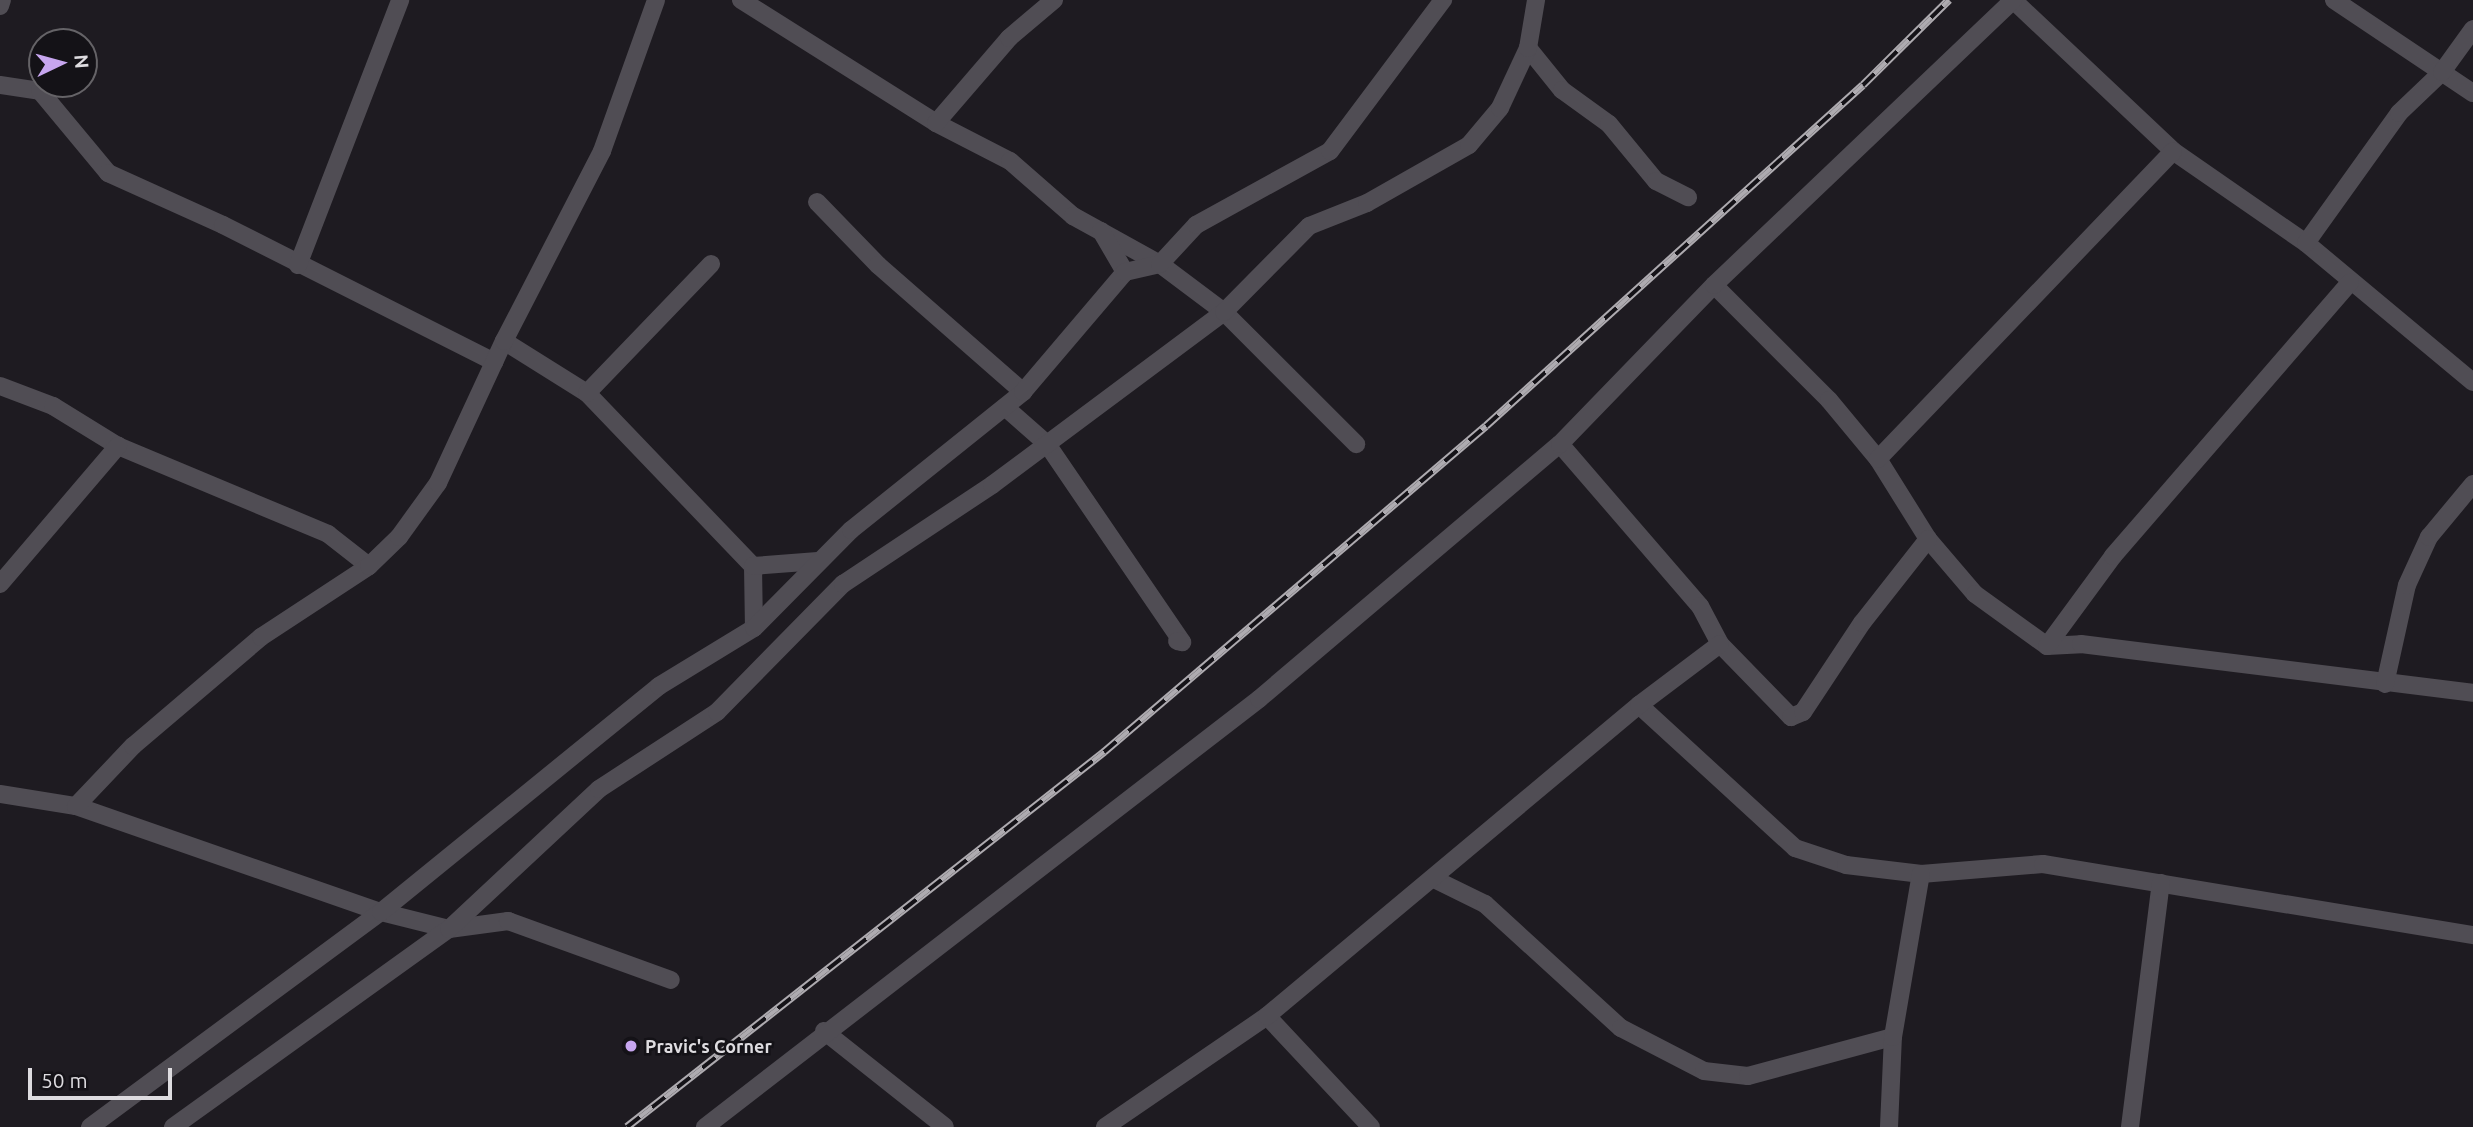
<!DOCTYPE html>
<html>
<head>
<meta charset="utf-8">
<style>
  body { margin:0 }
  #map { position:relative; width:2473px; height:1127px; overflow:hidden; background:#1e1b21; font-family:Ubuntu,sans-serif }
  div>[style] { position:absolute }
  .street>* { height:18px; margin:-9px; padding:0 9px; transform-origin:9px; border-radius:9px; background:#504d54 }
  .rail>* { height:8px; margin-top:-4px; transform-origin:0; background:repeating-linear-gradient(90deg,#141217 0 16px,#aeabb0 0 32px); box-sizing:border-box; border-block:2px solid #aeabb0 }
  .dots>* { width:19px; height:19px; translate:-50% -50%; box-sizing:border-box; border:4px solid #141217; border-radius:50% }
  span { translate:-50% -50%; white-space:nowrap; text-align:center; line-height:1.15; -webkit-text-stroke:5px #141217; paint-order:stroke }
  .poi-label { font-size:18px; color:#dedce0; font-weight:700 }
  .left { translate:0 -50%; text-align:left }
  .north { position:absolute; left:28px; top:28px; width:70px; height:70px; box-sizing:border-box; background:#141217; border:2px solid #656367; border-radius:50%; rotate:85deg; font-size:19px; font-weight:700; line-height:28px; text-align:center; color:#dedce0 }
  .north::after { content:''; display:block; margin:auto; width:24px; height:32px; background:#c7a6ef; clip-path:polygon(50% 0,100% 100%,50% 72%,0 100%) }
  .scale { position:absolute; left:28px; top:1068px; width:144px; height:32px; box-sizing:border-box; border:4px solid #dedce0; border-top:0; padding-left:9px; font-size:21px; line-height:24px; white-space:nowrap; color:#dedce0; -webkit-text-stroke:5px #141217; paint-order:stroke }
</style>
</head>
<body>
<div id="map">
  <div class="street">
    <div style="left:741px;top:0;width:231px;rotate:32.2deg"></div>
    <div style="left:936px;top:123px;width:83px;rotate:27.2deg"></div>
    <div style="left:1010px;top:161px;width:84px;rotate:41.1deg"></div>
    <div style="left:1073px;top:216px;width:99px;rotate:28.9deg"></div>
    <div style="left:1160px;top:264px;width:80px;rotate:36.9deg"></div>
    <div style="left:1224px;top:312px;width:187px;rotate:45deg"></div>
    <div style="left:2013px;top:0;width:220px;rotate:43.3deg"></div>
    <div style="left:2173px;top:151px;width:162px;rotate:34.7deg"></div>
    <div style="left:2306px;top:243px;width:217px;rotate:39.8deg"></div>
    <div style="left:2334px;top:0;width:167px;rotate:33.8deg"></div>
    <div style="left:0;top:6px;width:6px;rotate:-72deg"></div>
    <div style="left:1528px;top:48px;width:54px;rotate:51deg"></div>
    <div style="left:1562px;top:90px;width:58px;rotate:35.9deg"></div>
    <div style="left:1609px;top:124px;width:74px;rotate:50.5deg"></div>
    <div style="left:1656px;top:181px;width:36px;rotate:27deg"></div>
    <div style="left:0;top:85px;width:40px;rotate:8.5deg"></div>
    <div style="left:40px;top:91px;width:107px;rotate:50.3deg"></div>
    <div style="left:108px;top:173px;width:126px;rotate:24.3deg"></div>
    <div style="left:223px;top:225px;width:304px;rotate:26.8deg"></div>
    <div style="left:936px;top:123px;width:112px;rotate:-49.3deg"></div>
    <div style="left:1009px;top:38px;width:59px;rotate:-40.2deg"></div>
    <div style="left:817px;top:202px;width:88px;rotate:45.9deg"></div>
    <div style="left:878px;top:265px;width:193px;rotate:41.2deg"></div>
    <div style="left:1101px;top:231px;width:48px;rotate:59.7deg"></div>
    <div style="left:2306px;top:243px;width:160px;rotate:-54.4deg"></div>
    <div style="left:2399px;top:113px;width:59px;rotate:-43.6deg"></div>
    <div style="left:2442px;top:72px;width:53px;rotate:-54.2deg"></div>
    <div style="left:298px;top:265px;width:284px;rotate:-68.9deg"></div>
    <div style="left:1714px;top:285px;width:163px;rotate:45deg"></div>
    <div style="left:1829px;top:400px;width:77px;rotate:50.3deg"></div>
    <div style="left:1878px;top:459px;width:94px;rotate:58deg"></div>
    <div style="left:1928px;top:539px;width:72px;rotate:49.5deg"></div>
    <div style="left:1975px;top:594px;width:89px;rotate:35.8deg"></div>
    <div style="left:2047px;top:646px;width:34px;rotate:-3deg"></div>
    <div style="left:2081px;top:644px;width:395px;rotate:7.1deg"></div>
    <div style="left:504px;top:341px;width:98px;rotate:32.1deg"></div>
    <div style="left:587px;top:393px;width:240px;rotate:46.2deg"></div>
    <div style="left:753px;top:566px;width:62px;rotate:89.1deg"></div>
    <div style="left:0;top:386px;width:57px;rotate:20.7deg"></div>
    <div style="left:53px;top:406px;width:76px;rotate:31.6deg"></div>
    <div style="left:118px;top:446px;width:228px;rotate:22.7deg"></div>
    <div style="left:328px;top:534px;width:52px;rotate:38deg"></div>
    <div style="left:587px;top:393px;width:179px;rotate:-46.1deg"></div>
    <div style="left:1005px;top:407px;width:56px;rotate:41.4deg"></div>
    <div style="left:1047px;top:444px;width:240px;rotate:55.7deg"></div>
    <div style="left:1182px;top:642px;width:5px;rotate:-169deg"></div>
    <div style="left:1560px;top:444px;width:214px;rotate:49.2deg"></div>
    <div style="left:1700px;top:606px;width:43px;rotate:62.2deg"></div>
    <div style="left:1720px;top:644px;width:102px;rotate:45.8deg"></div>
    <div style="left:1791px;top:717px;width:13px;rotate:-23deg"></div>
    <div style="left:1803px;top:712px;width:107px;rotate:-56.5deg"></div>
    <div style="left:1862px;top:623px;width:107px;rotate:-51.8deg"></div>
    <div style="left:1878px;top:459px;width:426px;rotate:-46.2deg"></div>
    <div style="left:753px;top:566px;width:65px;rotate:-4.4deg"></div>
    <div style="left:0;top:584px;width:182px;rotate:-49.5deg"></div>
    <div style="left:2047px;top:646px;width:112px;rotate:-53.7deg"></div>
    <div style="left:2113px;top:556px;width:362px;rotate:-49.1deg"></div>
    <div style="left:2385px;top:684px;width:101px;rotate:-77.5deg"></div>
    <div style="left:2407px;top:585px;width:53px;rotate:-65.4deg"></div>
    <div style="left:2429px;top:537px;width:69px;rotate:-50.3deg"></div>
    <div style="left:1639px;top:705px;width:212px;rotate:42.5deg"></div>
    <div style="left:1795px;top:848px;width:54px;rotate:18.4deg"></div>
    <div style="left:1846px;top:865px;width:76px;rotate:6.8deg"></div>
    <div style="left:1921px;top:874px;width:122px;rotate:-4.7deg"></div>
    <div style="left:2043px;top:864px;width:436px;rotate:9.4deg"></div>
    <div style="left:0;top:794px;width:77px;rotate:9deg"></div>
    <div style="left:76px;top:806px;width:323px;rotate:19.2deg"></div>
    <div style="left:381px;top:912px;width:70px;rotate:14deg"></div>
    <div style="left:449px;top:929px;width:60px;rotate:-7.7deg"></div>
    <div style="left:508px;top:921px;width:173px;rotate:19.9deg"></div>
    <div style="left:76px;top:806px;width:83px;rotate:-46.5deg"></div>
    <div style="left:133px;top:746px;width:168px;rotate:-40.4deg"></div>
    <div style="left:261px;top:637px;width:129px;rotate:-33.3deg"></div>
    <div style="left:369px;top:566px;width:42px;rotate:-44deg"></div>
    <div style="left:399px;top:537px;width:67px;rotate:-54.2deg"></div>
    <div style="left:438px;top:483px;width:157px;rotate:-65.1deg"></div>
    <div style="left:504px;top:341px;width:214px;rotate:-62.7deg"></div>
    <div style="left:602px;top:151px;width:160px;rotate:-70.3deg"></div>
    <div style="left:1434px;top:879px;width:57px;rotate:26.1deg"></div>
    <div style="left:1485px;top:904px;width:184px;rotate:42.4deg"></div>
    <div style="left:1621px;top:1028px;width:93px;rotate:27.4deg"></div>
    <div style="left:1704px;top:1071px;width:44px;rotate:6.5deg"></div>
    <div style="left:1748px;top:1076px;width:150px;rotate:-15.1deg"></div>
    <div style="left:1267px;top:1016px;width:152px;rotate:46.9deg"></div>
    <div style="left:824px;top:1031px;width:154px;rotate:38.4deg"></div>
    <div style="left:90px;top:1127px;width:362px;rotate:-36.5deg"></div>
    <div style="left:381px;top:912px;width:358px;rotate:-39.1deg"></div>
    <div style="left:659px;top:686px;width:111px;rotate:-31.4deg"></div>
    <div style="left:754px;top:628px;width:138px;rotate:-45.3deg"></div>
    <div style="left:851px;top:530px;width:221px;rotate:-38.7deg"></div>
    <div style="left:1023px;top:392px;width:157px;rotate:-49.6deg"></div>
    <div style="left:1125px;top:272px;width:36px;rotate:-13deg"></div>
    <div style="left:1160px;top:264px;width:53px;rotate:-47.3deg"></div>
    <div style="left:1196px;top:225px;width:153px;rotate:-28.9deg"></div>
    <div style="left:1330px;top:151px;width:189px;rotate:-53.2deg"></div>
    <div style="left:173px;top:1127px;width:340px;rotate:-35.7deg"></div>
    <div style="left:449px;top:929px;width:205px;rotate:-43deg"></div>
    <div style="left:599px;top:789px;width:141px;rotate:-33.1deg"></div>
    <div style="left:717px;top:712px;width:180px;rotate:-45.5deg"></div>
    <div style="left:843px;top:584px;width:179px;rotate:-33.6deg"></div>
    <div style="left:992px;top:485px;width:289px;rotate:-36.7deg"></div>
    <div style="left:1224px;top:312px;width:121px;rotate:-45.3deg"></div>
    <div style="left:1309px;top:226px;width:62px;rotate:-21.6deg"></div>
    <div style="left:1367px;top:203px;width:117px;rotate:-29.6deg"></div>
    <div style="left:1469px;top:145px;width:48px;rotate:-50deg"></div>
    <div style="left:1500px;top:108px;width:66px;rotate:-65deg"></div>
    <div style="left:1528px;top:48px;width:49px;rotate:-80.5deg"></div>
    <div style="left:705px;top:1127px;width:700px;rotate:-37.69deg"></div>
    <div style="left:1259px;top:699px;width:394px;rotate:-40.3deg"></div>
    <div style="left:1560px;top:444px;width:221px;rotate:-45.9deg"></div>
    <div style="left:1714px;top:285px;width:413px;rotate:-43.6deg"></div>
    <div style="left:1105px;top:1127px;width:196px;rotate:-34.4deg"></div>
    <div style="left:1267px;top:1016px;width:485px;rotate:-39.9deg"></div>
    <div style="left:1639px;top:705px;width:101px;rotate:-37deg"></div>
    <div style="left:1889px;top:1127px;width:90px;rotate:-87.5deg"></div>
    <div style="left:1893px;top:1037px;width:165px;rotate:-80.3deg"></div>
    <div style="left:2130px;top:1127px;width:246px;rotate:-82.8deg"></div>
  </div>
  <div class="rail">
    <div style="left:627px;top:1127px;width:607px;rotate:-38.17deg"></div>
    <div style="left:1104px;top:752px;width:502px;rotate:-40.48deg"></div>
    <div style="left:1486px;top:426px;width:508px;rotate:-42.13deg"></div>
    <div style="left:1863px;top:85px;width:121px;rotate:-44.7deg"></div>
  </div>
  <div class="dots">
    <div style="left:631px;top:1046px;background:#c7a6ef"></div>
  </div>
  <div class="poi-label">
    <span class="left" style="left:645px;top:1046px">Pravic's Corner</span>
  </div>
  <div class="north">N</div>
  <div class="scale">50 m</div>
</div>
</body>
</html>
